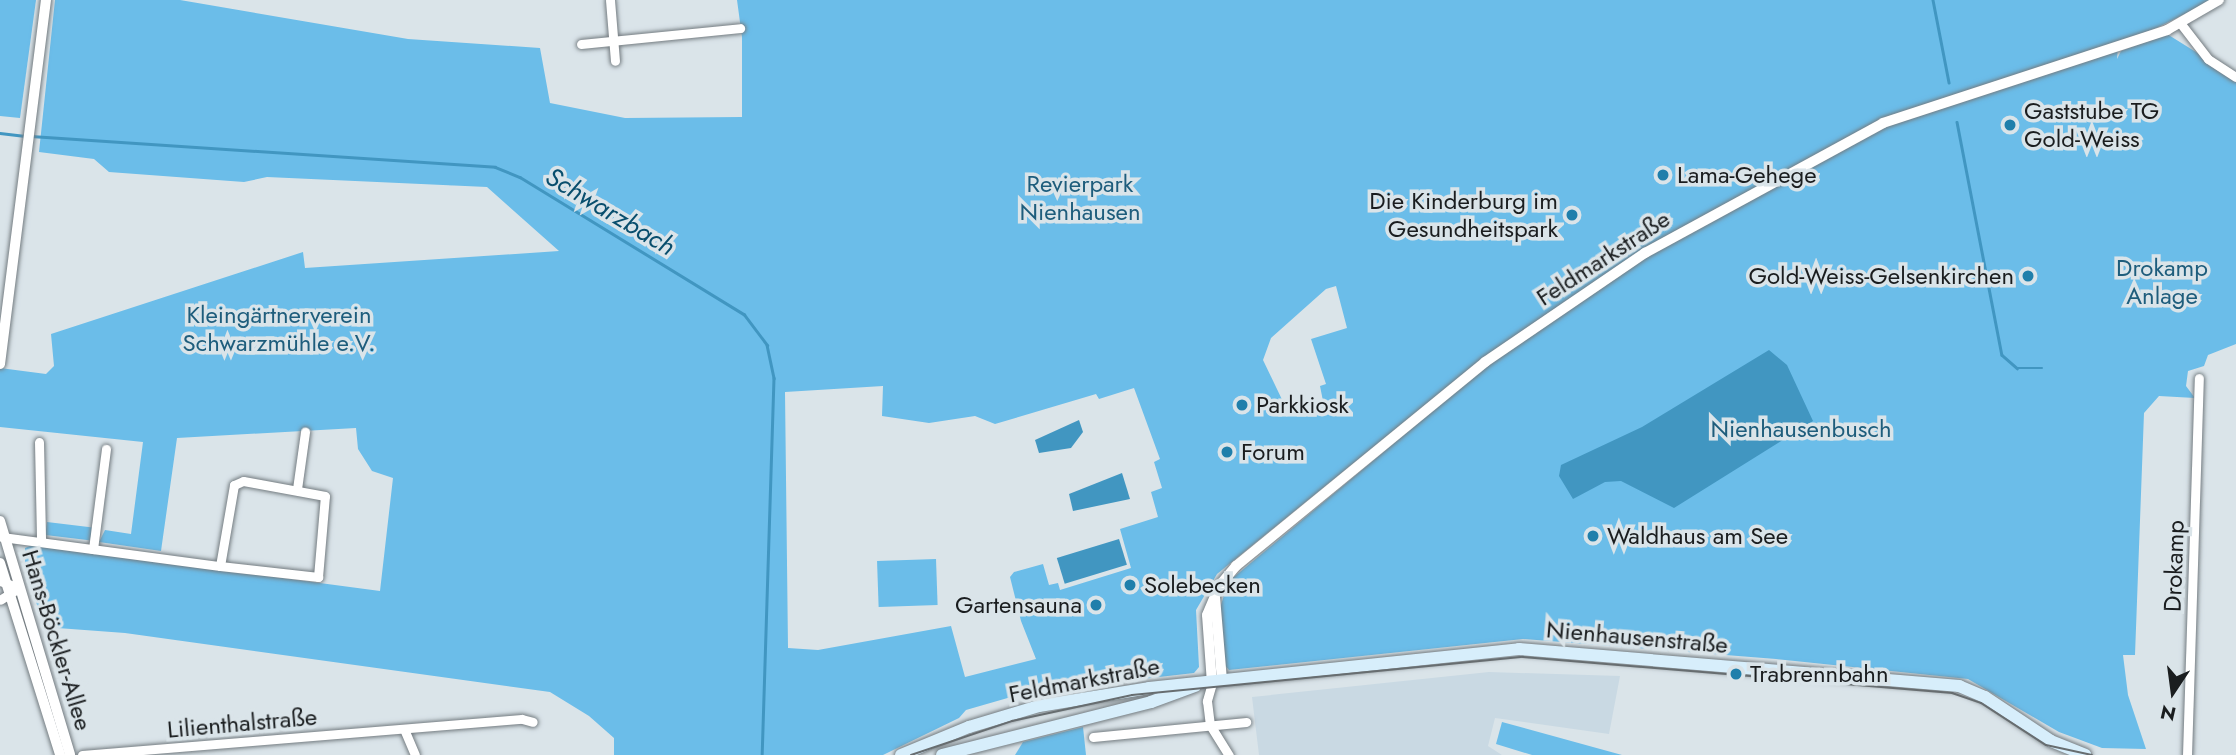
<!DOCTYPE html>
<html>
<head>
<meta charset="utf-8">
<style>
  body { margin:0 }
  #map { position:relative; width:2236px; height:755px; overflow:hidden; background:#dae4e9; font-family:Jost,sans-serif }
  div>[style] { position:absolute }
  .built>* { inset:0; background:#c9d9e3 }
  .green>* { inset:0; background:#6bbde9; transform-origin:0 0 }
  .water>* { inset:0; background:#4196c1; transform-origin:0 0 }
  .stream>* { height:2.5px; margin:-1.25px; padding:0 1.25px; transform-origin:1.25px; border-radius:1.25px; background:#4196c1 }
  .roads { filter:drop-shadow(0 0 2px #747c81) drop-shadow(0 0 2px #747c81) }
  .minor>* { height:9px; margin:-4.5px; padding:0 4.5px; transform-origin:4.5px; border-radius:4.5px; background:#fff }
  .tertiary>* { height:10px; margin:-5px; padding:0 5px; transform-origin:5px; border-radius:5px; background:#fff }
  .secondary>* { height:12px; margin:-6px; padding:0 6px; transform-origin:6px; border-radius:6px; background:#d7eefb }
  .tram>* { height:2px; margin:-1px; padding:0 1px; transform-origin:1px; border-radius:1px; background:#676d70 }
  .dots>* { width:19px; height:19px; translate:-50% -50%; box-sizing:border-box; border:4px solid #dae4e9; border-radius:50% }
  span { translate:-50% -50%; white-space:nowrap; text-align:center; line-height:1.15; -webkit-text-stroke:7px #dae4e9; paint-order:stroke }
  .poi-label { font-size:24px; color:#1a1d1f }
  .left { translate:0 -50%; text-align:left }
  .right { translate:-100% -50%; text-align:right }
  .park-label { font-size:24px; color:#1e5d7c }
  .street-label { font-size:24px; color:#1a1d1f }
  .water-label { font-size:26px; color:#084e6d; font-style:italic }
  .north { position:absolute; left:2138px; top:657px; width:70px; height:70px; -webkit-text-stroke:5px #dae4e9; paint-order:stroke; rotate:193deg; font-size:19px; font-weight:700; line-height:28px; text-align:center; color:#1a1d1f }
  .north::after { content:''; display:block; margin:auto; width:24px; height:32px; background:#1a1d1f; clip-path:polygon(50% 0,100% 100%,50% 72%,0 100%) }
</style>
</head>
<body>
<div id="map">
  <div class="built">
    <div style="clip-path:polygon(1489px 672px,1620px 676px,1609px 734px,1495px 718px,1488px 746px,1502px 755px,1259px 755px,1252px 697px)"></div>
  </div>
  <div class="green">
    <div style="clip-path:polygon(0 0,36px 0,20px 118px,0 116px)"></div>
    <div style="clip-path:polygon(evenodd,55px 0,180px 0,408px 39px,540px 48px,550px 103px,625px 118px,742px 117px,742px 37px,737px 0,2213px 0,2118px 47px,2117px 59px,2121px 51px,2167px 34px,2236px 77px,2236px 344px,2208px 355px,2204px 366px,2188px 371px,2186px 386px,2195px 398px,2159px 396px,2144px 413px,2135px 655px,2123px 655px,2128px 695px,2146px 749px,2102px 748px,2059px 732px,1968px 679px,1776px 659px,1523px 639px,1229px 670px,1223px 663px,1218px 615px,1228px 582px,1483px 369px,1479px 361px,1217px 574px,1196px 610px,1199px 667px,1194px 673px,1028px 692px,966px 710px,959px 718px,883px 755px,614px 755px,614px 738px,589px 716px,550px 692px,125px 633px,44px 627px,25px 567px,25px 548px,32px 545px,380px 591px,393px 478px,372px 471px,358px 449px,356px 428px,177px 438px,161px 551px,99px 542px,105px 530px,131px 534px,143px 442px,0 427px,0 368px,46px 374px,54px 366px,51px 334px,303px 252px,305px 268px,559px 251px,487px 187px,267px 177px,244px 182px,109px 172px,94px 159px,39px 152px,55px 0,1336px 286px,1347px 328px,1311px 339px,1326px 384px,1320px 386px,1323px 401px,1287px 410px,1263px 360px,1271px 338px,1326px 289px,1336px 286px,55px 0,883px 386px,882px 416px,929px 423px,975px 416px,995px 424px,1096px 394px,1099px 399px,1134px 388px,1160px 459px,1154px 462px,1162px 488px,1151px 492px,1158px 517px,1120px 529px,1131px 568px,1060px 590px,1058px 583px,1049px 585px,1043px 564px,1014px 572px,1010px 577px,1021px 621px,1036px 659px,965px 677px,951px 626px,818px 650px,788px 648px,785px 392px,883px 386px)"></div>
    <div style="left:47px;top:522px;width:46px;height:13px;rotate:7deg"></div>
    <div style="left:936px;top:559px;width:46px;height:59px;rotate:88deg"></div>
    <div style="clip-path:polygon(1502px 722px,1622px 755px,1532px 755px,1496px 744px)"></div>
    <div style="clip-path:polygon(1083px 727px,1086px 755px,1015px 755px,1023px 742px)"></div>
  </div>
  <div class="water">
    <div style="clip-path:polygon(1769px 350px,1787px 365px,1813px 421px,1674px 508px,1621px 481px,1605px 482px,1573px 499px,1559px 476px,1561px 465px,1642px 427px)"></div>
    <div style="clip-path:polygon(1079px 420px,1083px 432px,1071px 448px,1039px 453px,1035px 440px)"></div>
    <div style="clip-path:polygon(1122px 473px,1130px 499px,1073px 511px,1069px 494px)"></div>
    <div style="left:1119px;top:539px;width:27px;height:65px;rotate:73deg"></div>
  </div>
  <div class="stream">
    <div style="left:1933px;top:0;width:84px;rotate:79deg"></div>
    <div style="left:1957px;top:122px;width:237px;rotate:79.1deg"></div>
    <div style="left:2002px;top:355px;width:20px;rotate:41deg"></div>
    <div style="left:2017px;top:368px;width:25px"></div>
    <div style="left:0;top:133px;width:25px;rotate:7deg"></div>
    <div style="left:31px;top:136px;width:465px;rotate:3.8deg"></div>
    <div style="left:495px;top:167px;width:27px;rotate:22deg"></div>
    <div style="left:520px;top:177px;width:263px;rotate:31.5deg"></div>
    <div style="left:744px;top:314px;width:39px;rotate:53deg"></div>
    <div style="left:767px;top:345px;width:34px;rotate:78deg"></div>
    <div style="left:774px;top:378px;width:377px;rotate:91.8deg"></div>
  </div>
  <div class="roads">
    <div class="minor">
      <div style="left:610px;top:0;width:61px;rotate:85.3deg"></div>
      <div style="left:2181px;top:24px;width:44px;rotate:52.4deg"></div>
      <div style="left:2208px;top:59px;width:33px;rotate:33deg"></div>
      <div style="left:581px;top:44px;width:160px;rotate:-5.7deg"></div>
      <div style="left:39px;top:442px;width:99px;rotate:88.8deg"></div>
      <div style="left:297px;top:489px;width:58px;rotate:-82deg"></div>
      <div style="left:2px;top:537px;width:220px;rotate:7.6deg"></div>
      <div style="left:220px;top:566px;width:99px;rotate:6.4deg"></div>
      <div style="left:318px;top:577px;width:81px;rotate:-85.1deg"></div>
      <div style="left:325px;top:496px;width:83px;rotate:-169.6deg"></div>
      <div style="left:243px;top:481px;width:10px;rotate:156deg"></div>
      <div style="left:234px;top:485px;width:82px;rotate:99.8deg"></div>
      <div style="left:93px;top:549px;width:101px;rotate:-82.6deg"></div>
      <div style="left:0;top:581px;width:20px;rotate:20deg"></div>
      <div style="left:19px;top:588px;width:22px;rotate:148deg"></div>
      <div style="left:1212px;top:683px;width:19px;rotate:106deg"></div>
      <div style="left:1207px;top:701px;width:24px;rotate:83deg"></div>
      <div style="left:1210px;top:725px;width:36px;rotate:58deg"></div>
      <div style="left:404px;top:729px;width:28px;rotate:67deg"></div>
      <div style="left:1093px;top:737px;width:154px;rotate:-5.6deg"></div>
      <div style="left:82px;top:755px;width:441px;rotate:-4.7deg"></div>
      <div style="left:522px;top:719px;width:11px;rotate:15deg"></div>
      <div style="left:2187px;top:755px;width:377px;rotate:-88.2deg"></div>
    </div>
    <div class="tertiary">
      <div style="left:0;top:364px;width:367px;rotate:-82.8deg"></div>
      <div style="left:0;top:521px;width:244px;rotate:73.3deg"></div>
      <div style="left:0;top:563px;width:201px;rotate:72.6deg"></div>
      <div style="left:1215px;top:597px;width:84px;rotate:85.2deg"></div>
      <div style="left:1212px;top:683px;width:68px;rotate:-94.2deg"></div>
      <div style="left:1207px;top:615px;width:33px;rotate:-67deg"></div>
      <div style="left:1220px;top:585px;width:25px;rotate:-50deg"></div>
      <div style="left:1236px;top:566px;width:322px;rotate:-39.3deg"></div>
      <div style="left:1485px;top:362px;width:194px;rotate:-34.3deg"></div>
      <div style="left:1645px;top:253px;width:271px;rotate:-28.6deg"></div>
      <div style="left:1883px;top:123px;width:299px;rotate:-18.1deg"></div>
      <div style="left:2167px;top:30px;width:60px;rotate:-30deg"></div>
    </div>
    <div class="secondary">
      <div style="left:901px;top:755px;width:74px;rotate:-22.4deg"></div>
      <div style="left:969px;top:727px;width:73px;rotate:-16.7deg"></div>
      <div style="left:1039px;top:706px;width:111px;rotate:-9.3deg"></div>
      <div style="left:1149px;top:688px;width:372px;rotate:-6deg"></div>
      <div style="left:1519px;top:649px;width:442px;rotate:4.8deg"></div>
      <div style="left:1959px;top:686px;width:28px;rotate:23deg"></div>
      <div style="left:1985px;top:697px;width:79px;rotate:33.7deg"></div>
      <div style="left:2051px;top:741px;width:37px;rotate:22deg"></div>
      <div style="left:942px;top:755px;width:216px;rotate:-14.2deg"></div>
      <div style="left:1151px;top:702px;width:47px;rotate:-20deg"></div>
    </div>
  </div>
  <div class="tram">
    <div style="left:911px;top:755px;width:107px;rotate:-18.6deg"></div>
    <div style="left:1012px;top:721px;width:123px;rotate:-12.2deg"></div>
    <div style="left:1132px;top:695px;width:393px;rotate:-5.6deg"></div>
    <div style="left:1523px;top:657px;width:431px;rotate:4.8deg"></div>
    <div style="left:1952px;top:693px;width:31px;rotate:19deg"></div>
    <div style="left:1981px;top:703px;width:77px;rotate:32.9deg"></div>
    <div style="left:2046px;top:745px;width:47px;rotate:12.3deg"></div>
  </div>
  <div class="dots">
    <div style="left:2010px;top:125px;background:#1f7fab"></div>
    <div style="left:1663px;top:175px;background:#1f7fab"></div>
    <div style="left:1572px;top:215px;background:#1f7fab"></div>
    <div style="left:2028px;top:276px;background:#1f7fab"></div>
    <div style="left:1242px;top:405px;background:#1f7fab"></div>
    <div style="left:1227px;top:452px;background:#1f7fab"></div>
    <div style="left:1593px;top:536px;background:#1f7fab"></div>
    <div style="left:1130px;top:585px;background:#1f7fab"></div>
    <div style="left:1096px;top:605px;background:#1f7fab"></div>
    <div style="left:1736px;top:674px;background:#1f7fab"></div>
  </div>
  <div class="poi-label">
    <span class="left" style="left:2024px;top:125px">Gaststube TG<br>Gold-Weiss</span>
    <span class="left" style="left:1677px;top:175px">Lama-Gehege</span>
    <span class="right" style="left:1558px;top:215px">Die Kinderburg im<br>Gesundheitspark</span>
    <span class="right" style="left:2014px;top:276px">Gold-Weiss-Gelsenkirchen</span>
    <span class="left" style="left:1256px;top:405px">Parkkiosk</span>
    <span class="left" style="left:1241px;top:452px">Forum</span>
    <span class="left" style="left:1607px;top:536px">Waldhaus am See</span>
    <span class="left" style="left:1144px;top:585px">Solebecken</span>
    <span class="right" style="left:1082px;top:605px">Gartensauna</span>
    <span class="left" style="left:1750px;top:674px">Trabrennbahn</span>
  </div>
  <div class="park-label">
    <span style="left:1080px;top:198px">Revierpark<br>Nienhausen</span>
    <span style="left:2162px;top:282px">Drokamp<br>Anlage</span>
    <span style="left:279px;top:329px">Kleingärtnerverein<br>Schwarzmühle e.V.</span>
    <span style="left:1801px;top:429px">Nienhausenbusch</span>
  </div>
  <div class="street-label">
    <span style="left:1603px;top:258px;rotate:-33deg">Feldmarkstraße</span>
    <span style="left:2174px;top:566px;rotate:-88deg">Drokamp</span>
    <span style="left:1637px;top:637px;rotate:5deg">Nienhausenstraße</span>
    <span style="left:57px;top:640px;rotate:73deg">Hans-Böckler-Allee</span>
    <span style="left:1084px;top:680px;rotate:-11deg">Feldmarkstraße</span>
    <span style="left:242px;top:723px;rotate:-5deg">Lilienthalstraße</span>
  </div>
  <div class="water-label">
    <span style="left:610px;top:212px;rotate:31deg">Schwarzbach</span>
  </div>
  <div class="north">N</div>
</div>
</body>
</html>
